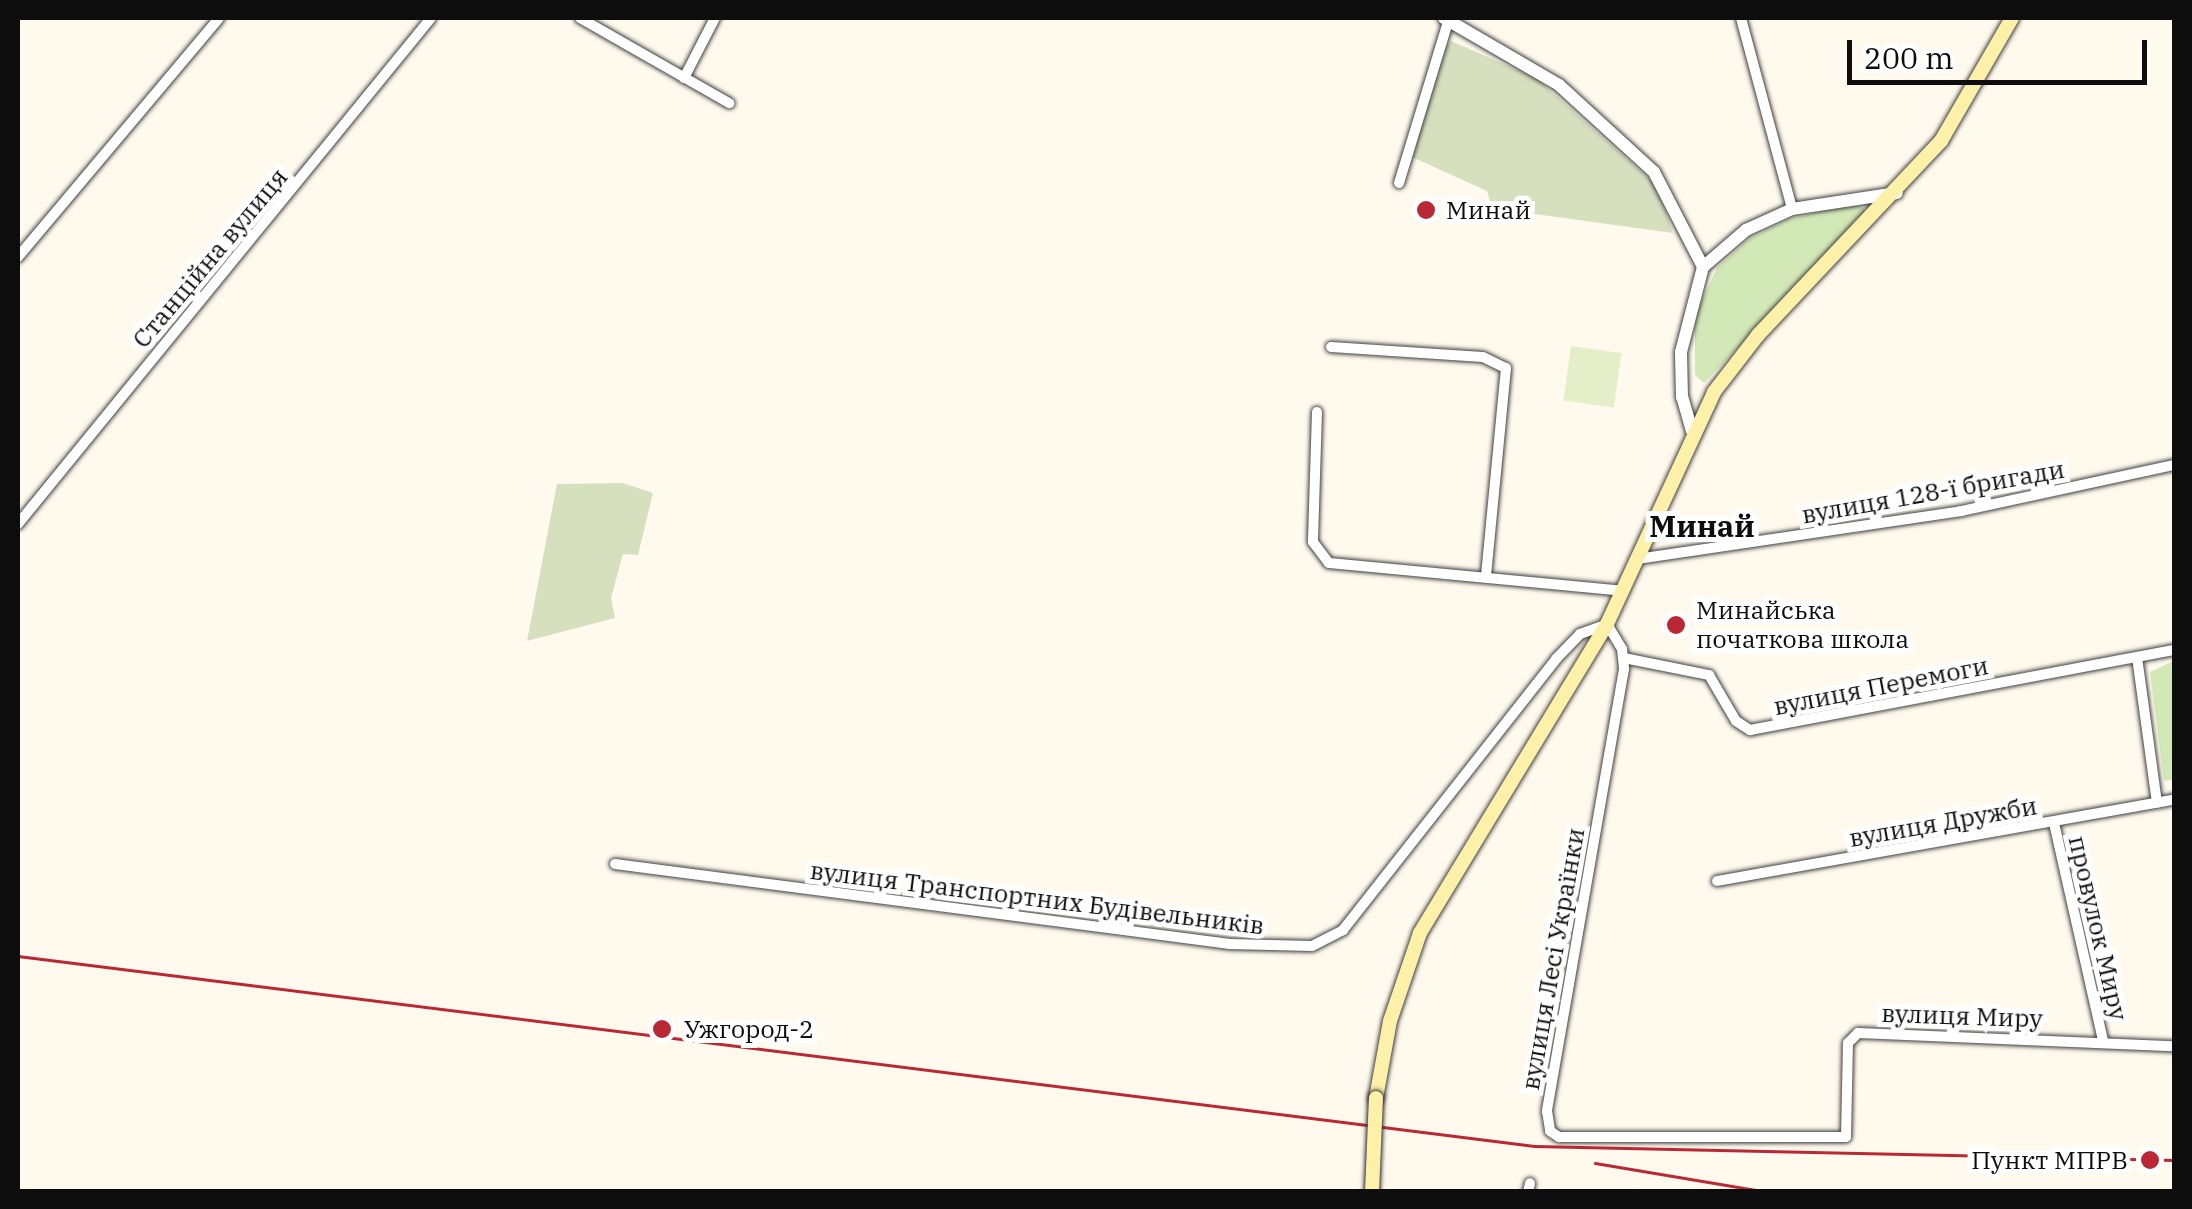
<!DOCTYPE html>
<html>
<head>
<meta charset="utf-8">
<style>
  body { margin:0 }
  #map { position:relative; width:2192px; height:1209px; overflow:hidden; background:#fffaed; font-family:"IBM Plex Serif",serif }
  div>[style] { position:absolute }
  .green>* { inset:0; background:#d3e8b7 }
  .cemetery>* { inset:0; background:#d6e0bf }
  .pitch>* { inset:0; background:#e4efc9; transform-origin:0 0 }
  .roads { filter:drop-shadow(0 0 2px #404040) drop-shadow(0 0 2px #404040) }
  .minor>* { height:10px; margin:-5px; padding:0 5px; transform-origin:5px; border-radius:5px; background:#fff }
  .tertiary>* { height:12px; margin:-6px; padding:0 6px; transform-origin:6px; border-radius:6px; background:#fff }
  .secondary>* { height:14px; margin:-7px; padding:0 7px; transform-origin:7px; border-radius:7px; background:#fdf0a9 }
  .rail>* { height:2.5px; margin:-1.25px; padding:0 1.25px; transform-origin:1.25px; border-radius:1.25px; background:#ba2835 }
  .bridges { filter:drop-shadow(0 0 2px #2f2f2f) drop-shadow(0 0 2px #2f2f2f) }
  .secondary-bridge>* { height:14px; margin:-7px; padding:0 7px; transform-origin:7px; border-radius:7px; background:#fdf0a9 }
  .dots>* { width:28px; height:28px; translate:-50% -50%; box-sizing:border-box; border:5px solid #fff; border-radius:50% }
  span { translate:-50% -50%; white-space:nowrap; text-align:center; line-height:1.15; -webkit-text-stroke:10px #fff; paint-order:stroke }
  .poi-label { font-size:25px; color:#0d0d0d }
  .left { translate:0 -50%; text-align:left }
  .right { translate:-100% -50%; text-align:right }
  .street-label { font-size:25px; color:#0d0d0d }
  .quarter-label { font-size:30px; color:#0d0d0d; font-weight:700 }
  .frame { position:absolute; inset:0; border:20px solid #0d0d0d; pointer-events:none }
  .scale { position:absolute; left:1847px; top:40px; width:300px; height:45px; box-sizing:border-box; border:5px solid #0d0d0d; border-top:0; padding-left:12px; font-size:30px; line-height:35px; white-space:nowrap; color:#0d0d0d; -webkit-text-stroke:8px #fff; paint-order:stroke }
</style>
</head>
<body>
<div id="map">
  <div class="green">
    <div style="clip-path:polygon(1852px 204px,1864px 208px,1864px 216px,1704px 383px,1695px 375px,1695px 315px,1717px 268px,1750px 238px,1790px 219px)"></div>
    <div style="clip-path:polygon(2174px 661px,2174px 779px,2164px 781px,2150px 672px)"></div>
  </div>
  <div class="cemetery">
    <div style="clip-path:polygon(1451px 41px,1536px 78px,1657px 186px,1673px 233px,1492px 208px,1487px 191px,1412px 157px,1439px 57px)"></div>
    <div style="clip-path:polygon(623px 483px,653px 493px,638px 555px,623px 554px,611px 598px,615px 618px,527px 641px,557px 484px)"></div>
  </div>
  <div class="pitch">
    <div style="left:1571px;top:346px;width:51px;height:55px;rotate:8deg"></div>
  </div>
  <div class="roads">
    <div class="minor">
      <div style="left:580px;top:18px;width:172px;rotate:29.7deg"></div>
      <div style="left:1741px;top:18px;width:198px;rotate:75deg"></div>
      <div style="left:684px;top:78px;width:68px;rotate:-62.7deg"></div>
      <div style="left:1399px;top:183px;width:172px;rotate:-73.1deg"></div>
      <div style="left:18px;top:257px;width:312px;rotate:-49.9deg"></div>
      <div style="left:1331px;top:347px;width:152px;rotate:3.8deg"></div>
      <div style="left:1483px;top:357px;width:25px;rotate:26deg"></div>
      <div style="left:1506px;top:368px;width:210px;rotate:95.5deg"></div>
      <div style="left:1317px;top:412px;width:130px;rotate:91.8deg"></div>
      <div style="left:1313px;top:542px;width:26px;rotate:53deg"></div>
      <div style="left:1329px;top:563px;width:295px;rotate:5.4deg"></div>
      <div style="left:18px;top:524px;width:653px;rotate:-50.78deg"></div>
      <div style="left:1637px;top:559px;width:328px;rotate:-8.4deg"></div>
      <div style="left:1961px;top:511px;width:218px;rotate:-12.2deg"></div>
      <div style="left:2137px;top:657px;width:147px;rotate:82.2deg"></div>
      <div style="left:1624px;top:658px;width:87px;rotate:11.3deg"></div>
      <div style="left:1709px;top:675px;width:53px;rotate:59.6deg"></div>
      <div style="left:1736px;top:721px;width:17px;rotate:33deg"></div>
      <div style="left:1750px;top:730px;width:431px;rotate:-10.7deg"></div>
      <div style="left:2054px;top:823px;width:223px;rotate:77.3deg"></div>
      <div style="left:615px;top:864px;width:620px;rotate:7.41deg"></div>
      <div style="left:1230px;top:944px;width:82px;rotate:1.4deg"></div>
      <div style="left:1312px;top:946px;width:35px;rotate:-27deg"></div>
      <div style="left:1343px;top:930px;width:345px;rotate:-51.8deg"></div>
      <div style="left:1556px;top:659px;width:35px;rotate:-46deg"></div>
      <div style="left:1580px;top:634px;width:29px;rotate:-20deg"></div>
      <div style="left:1607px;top:624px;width:29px;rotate:59deg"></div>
      <div style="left:1622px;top:649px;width:20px;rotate:84deg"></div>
      <div style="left:1624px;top:669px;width:449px;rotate:99.9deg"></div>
      <div style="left:1547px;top:1111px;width:20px;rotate:81deg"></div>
      <div style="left:1550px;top:1131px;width:11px;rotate:34deg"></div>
      <div style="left:1559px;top:1137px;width:287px"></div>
      <div style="left:1846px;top:1137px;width:94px;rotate:-88.8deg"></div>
      <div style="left:1848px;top:1043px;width:14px;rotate:-45deg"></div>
      <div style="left:1858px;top:1033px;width:316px;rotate:2.4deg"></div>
      <div style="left:1717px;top:881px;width:464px;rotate:-10.1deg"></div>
      <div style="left:1528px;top:1192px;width:9px;rotate:-77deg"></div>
    </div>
    <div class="tertiary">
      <div style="left:1444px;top:18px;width:133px;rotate:30.2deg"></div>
      <div style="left:1559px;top:85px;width:129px;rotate:42.5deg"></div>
      <div style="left:1654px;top:172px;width:107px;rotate:62.7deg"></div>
      <div style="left:1692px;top:431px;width:35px;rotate:-106deg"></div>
      <div style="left:1682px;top:397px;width:45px;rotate:-91.3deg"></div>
      <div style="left:1681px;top:352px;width:88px;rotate:-75.5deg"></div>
      <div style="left:1703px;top:267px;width:57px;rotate:-40.7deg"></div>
      <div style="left:1746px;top:230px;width:51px;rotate:-24.5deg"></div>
      <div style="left:1792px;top:209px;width:106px;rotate:-8.7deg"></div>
    </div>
    <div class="secondary">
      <div style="left:1376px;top:1098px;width:78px;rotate:-79.7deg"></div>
      <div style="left:1390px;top:1021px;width:93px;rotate:-71.2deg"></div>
      <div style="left:1420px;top:933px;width:361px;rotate:-58.8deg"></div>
      <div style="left:1607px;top:624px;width:255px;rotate:-65.2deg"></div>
      <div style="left:1714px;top:392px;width:72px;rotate:-52.3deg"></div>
      <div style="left:1758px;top:335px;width:267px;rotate:-46.7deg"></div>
      <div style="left:1941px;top:141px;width:142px;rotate:-60deg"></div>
    </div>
  </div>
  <div class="rail">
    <div style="left:18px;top:956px;width:1528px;rotate:7.14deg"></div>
    <div style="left:1534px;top:1146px;width:640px;rotate:1.25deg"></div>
    <div style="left:1595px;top:1163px;width:175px;rotate:9.5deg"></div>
  </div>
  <div class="bridges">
    <div class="secondary-bridge">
      <div style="left:1372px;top:1192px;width:94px;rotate:-87.6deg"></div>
    </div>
  </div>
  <div class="dots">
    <div style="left:1426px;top:210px;background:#ba2835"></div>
    <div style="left:1676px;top:625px;background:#ba2835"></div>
    <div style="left:662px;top:1029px;background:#ba2835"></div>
    <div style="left:2150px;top:1160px;background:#ba2835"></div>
  </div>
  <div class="poi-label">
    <span class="left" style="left:1446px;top:210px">Минай</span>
    <span class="left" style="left:1696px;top:625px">Минайська<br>початкова школа</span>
    <span class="left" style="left:684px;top:1029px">Ужгород-2</span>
    <span class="right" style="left:2128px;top:1160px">Пункт МПРВ</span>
  </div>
  <div class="street-label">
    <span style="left:210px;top:258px;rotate:-50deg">Станційна вулиця</span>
    <span style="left:1933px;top:492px;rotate:-10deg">вулиця 128-ї бригади</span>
    <span style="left:1881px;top:686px;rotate:-11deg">вулиця Перемоги</span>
    <span style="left:1943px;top:822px;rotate:-10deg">вулиця Дружби</span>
    <span style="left:1037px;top:898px;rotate:7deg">вулиця Транспортних Будівельників</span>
    <span style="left:2098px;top:928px;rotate:77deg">провулок Миру</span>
    <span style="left:1553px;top:959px;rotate:-80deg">вулиця Лесі Українки</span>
    <span style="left:1962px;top:1016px;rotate:2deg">вулиця Миру</span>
  </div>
  <div class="quarter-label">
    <span style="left:1702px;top:526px">Минай</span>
  </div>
  <div class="frame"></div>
  <div class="scale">200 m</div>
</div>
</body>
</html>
